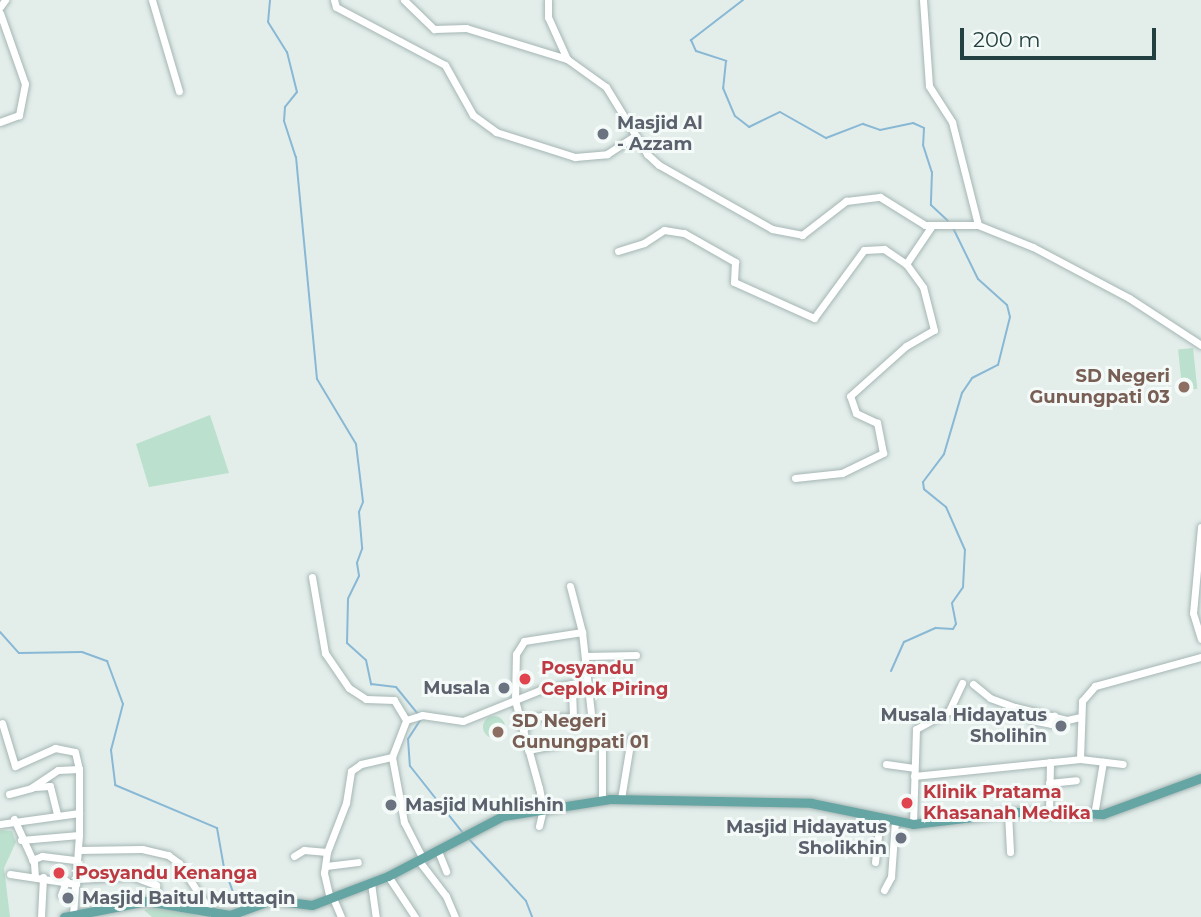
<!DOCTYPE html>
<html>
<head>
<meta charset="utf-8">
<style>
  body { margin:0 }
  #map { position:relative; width:1201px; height:917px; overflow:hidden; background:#e3eeeb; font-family:Montserrat,sans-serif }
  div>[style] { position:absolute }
  .green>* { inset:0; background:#bbe0cd; transform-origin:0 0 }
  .round { border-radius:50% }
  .stream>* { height:2px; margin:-1px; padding:0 1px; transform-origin:1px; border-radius:1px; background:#89b8d5 }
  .roads { filter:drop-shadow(0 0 2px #a5b6b4) drop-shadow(0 0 2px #a5b6b4) }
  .minor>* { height:7px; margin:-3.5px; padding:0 3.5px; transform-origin:3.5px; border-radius:3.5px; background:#fff }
  .major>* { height:9px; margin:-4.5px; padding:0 4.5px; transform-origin:4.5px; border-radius:4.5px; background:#65a5a3 }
  .dots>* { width:19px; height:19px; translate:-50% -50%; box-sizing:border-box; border:4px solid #f4faf8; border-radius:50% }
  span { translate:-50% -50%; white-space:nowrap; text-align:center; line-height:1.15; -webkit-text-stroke:6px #f4faf8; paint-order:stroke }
  .worship-label { font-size:18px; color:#5b616d; font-weight:700 }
  .left { translate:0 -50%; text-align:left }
  .right { translate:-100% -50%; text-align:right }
  .education-label { font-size:18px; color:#785e54; font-weight:700 }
  .health-label { font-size:18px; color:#be3a42; font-weight:700 }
  .scale { position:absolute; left:960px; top:28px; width:196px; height:32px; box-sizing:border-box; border:4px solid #22403f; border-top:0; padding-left:9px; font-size:21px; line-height:24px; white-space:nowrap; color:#22403f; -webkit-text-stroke:5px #f4faf8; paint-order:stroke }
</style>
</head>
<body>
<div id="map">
  <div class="green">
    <div style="left:1193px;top:348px;width:41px;height:15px;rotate:84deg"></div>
    <div style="clip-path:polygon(210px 415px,229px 473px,149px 487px,136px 444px)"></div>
    <div class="round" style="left:483px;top:716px;width:22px;height:22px"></div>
    <div style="clip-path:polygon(0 830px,12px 831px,16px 842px,4px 868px,10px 917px,0 917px)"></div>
    <div style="clip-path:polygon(154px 907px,188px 912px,199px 917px,152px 917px,144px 910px)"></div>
  </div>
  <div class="stream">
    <div style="left:270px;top:0;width:22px;rotate:95deg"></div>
    <div style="left:268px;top:22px;width:36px;rotate:58deg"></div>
    <div style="left:287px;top:52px;width:41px;rotate:76deg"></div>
    <div style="left:297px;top:92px;width:19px;rotate:129deg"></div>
    <div style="left:285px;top:107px;width:14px;rotate:94deg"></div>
    <div style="left:284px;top:121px;width:38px;rotate:72deg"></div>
    <div style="left:296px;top:157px;width:223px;rotate:84.6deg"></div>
    <div style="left:317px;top:379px;width:76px;rotate:59deg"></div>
    <div style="left:356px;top:444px;width:58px;rotate:83.1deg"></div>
    <div style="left:363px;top:502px;width:11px;rotate:112deg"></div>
    <div style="left:359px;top:512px;width:37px;rotate:85deg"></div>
    <div style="left:362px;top:549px;width:15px;rotate:110deg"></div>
    <div style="left:357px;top:563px;width:13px;rotate:81deg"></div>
    <div style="left:359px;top:576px;width:25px;rotate:116deg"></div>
    <div style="left:348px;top:599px;width:44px;rotate:91.3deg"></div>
    <div style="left:347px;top:643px;width:25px;rotate:42deg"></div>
    <div style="left:366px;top:660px;width:25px;rotate:78deg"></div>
    <div style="left:371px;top:684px;width:25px;rotate:7deg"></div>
    <div style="left:396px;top:687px;width:35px;rotate:51deg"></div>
    <div style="left:743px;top:0;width:66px;rotate:142.4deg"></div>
    <div style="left:691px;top:40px;width:12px;rotate:66deg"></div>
    <div style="left:696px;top:51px;width:32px;rotate:18deg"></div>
    <div style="left:726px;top:61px;width:27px;rotate:96deg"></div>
    <div style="left:723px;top:88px;width:30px;rotate:67deg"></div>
    <div style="left:735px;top:116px;width:18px;rotate:38deg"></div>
    <div style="left:749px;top:127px;width:34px;rotate:-26deg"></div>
    <div style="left:780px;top:112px;width:53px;rotate:29.5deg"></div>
    <div style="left:826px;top:138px;width:40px;rotate:-21deg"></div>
    <div style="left:863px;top:124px;width:18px;rotate:19deg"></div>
    <div style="left:880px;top:130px;width:34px;rotate:-12deg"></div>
    <div style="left:913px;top:123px;width:12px;rotate:24deg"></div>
    <div style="left:924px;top:128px;width:17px;rotate:93deg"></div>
    <div style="left:923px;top:145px;width:28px;rotate:72deg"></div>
    <div style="left:932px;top:172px;width:33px;rotate:92deg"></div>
    <div style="left:931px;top:205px;width:23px;rotate:43deg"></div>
    <div style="left:0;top:632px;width:28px;rotate:48deg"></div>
    <div style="left:19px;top:653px;width:63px;rotate:-0.9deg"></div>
    <div style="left:82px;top:652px;width:27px;rotate:20deg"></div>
    <div style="left:107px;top:661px;width:46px;rotate:69.6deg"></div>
    <div style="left:123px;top:704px;width:48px;rotate:104.6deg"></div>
    <div style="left:111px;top:750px;width:35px;rotate:83deg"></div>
    <div style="left:115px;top:785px;width:111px;rotate:22.9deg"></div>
    <div style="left:217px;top:828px;width:40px;rotate:80deg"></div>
    <div style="left:224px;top:867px;width:41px;rotate:70.3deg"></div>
    <div style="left:891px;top:671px;width:32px;rotate:-66deg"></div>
    <div style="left:904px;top:642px;width:35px;rotate:-24deg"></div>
    <div style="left:936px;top:628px;width:17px;rotate:3deg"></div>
    <div style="left:953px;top:629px;width:6px;rotate:-59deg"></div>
    <div style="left:956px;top:624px;width:21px;rotate:-101deg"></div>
    <div style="left:952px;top:603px;width:19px;rotate:-55deg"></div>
    <div style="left:963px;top:587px;width:37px;rotate:-87deg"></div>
    <div style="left:965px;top:550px;width:47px;rotate:-113.8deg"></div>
    <div style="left:946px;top:507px;width:28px;rotate:-141deg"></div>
    <div style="left:924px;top:489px;width:7px;rotate:-98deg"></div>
    <div style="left:923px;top:482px;width:35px;rotate:-53deg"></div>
    <div style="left:944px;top:454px;width:64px;rotate:-73.6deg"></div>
    <div style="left:962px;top:393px;width:18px;rotate:-56deg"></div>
    <div style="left:972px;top:378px;width:29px;rotate:-27deg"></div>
    <div style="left:998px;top:365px;width:49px;rotate:-76deg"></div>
    <div style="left:1010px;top:317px;width:12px;rotate:-104deg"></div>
    <div style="left:1007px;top:305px;width:39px;rotate:-138deg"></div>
    <div style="left:978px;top:279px;width:57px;rotate:-116.1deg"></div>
    <div style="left:421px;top:719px;width:24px;rotate:123deg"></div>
    <div style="left:408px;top:739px;width:27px;rotate:86deg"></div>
    <div style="left:410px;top:766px;width:85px;rotate:51.7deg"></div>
    <div style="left:467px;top:837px;width:87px;rotate:47.3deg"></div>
    <div style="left:526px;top:901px;width:17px;rotate:69deg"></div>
  </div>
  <div class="roads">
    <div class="minor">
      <div style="left:152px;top:0;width:95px;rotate:73.5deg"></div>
      <div style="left:334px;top:0;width:7px;rotate:74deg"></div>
      <div style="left:336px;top:7px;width:123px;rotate:28deg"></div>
      <div style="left:445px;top:65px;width:57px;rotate:60.8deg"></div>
      <div style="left:473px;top:115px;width:29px;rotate:36deg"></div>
      <div style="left:496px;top:132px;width:83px;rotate:17.6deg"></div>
      <div style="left:575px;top:157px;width:32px;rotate:-5deg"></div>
      <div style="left:607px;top:154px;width:33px;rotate:-33deg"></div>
      <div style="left:404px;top:0;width:42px;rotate:44deg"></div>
      <div style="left:434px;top:29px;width:32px;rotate:-2deg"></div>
      <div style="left:466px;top:28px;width:106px;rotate:17.1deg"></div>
      <div style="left:567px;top:59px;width:48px;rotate:35.7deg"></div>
      <div style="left:606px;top:87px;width:79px;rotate:58.5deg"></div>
      <div style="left:647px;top:154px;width:16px;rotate:43deg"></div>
      <div style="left:659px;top:165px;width:130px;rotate:29.5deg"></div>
      <div style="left:772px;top:229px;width:31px;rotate:11deg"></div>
      <div style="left:802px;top:235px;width:56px;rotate:-37.7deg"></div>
      <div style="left:846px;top:201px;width:34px;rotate:-7deg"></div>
      <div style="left:880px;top:197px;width:53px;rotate:31.9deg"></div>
      <div style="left:925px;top:225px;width:53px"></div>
      <div style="left:978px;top:225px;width:59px;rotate:21.8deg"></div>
      <div style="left:1033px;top:247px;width:109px;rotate:28deg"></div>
      <div style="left:1129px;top:298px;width:86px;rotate:33.1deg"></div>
      <div style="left:548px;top:0;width:17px;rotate:90deg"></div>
      <div style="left:548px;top:17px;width:46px;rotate:65.7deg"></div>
      <div style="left:923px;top:0;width:86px;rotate:86deg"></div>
      <div style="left:929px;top:86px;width:43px;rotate:57.4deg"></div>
      <div style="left:952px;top:122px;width:106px;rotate:75.8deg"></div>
      <div style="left:0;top:7px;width:9px;rotate:-54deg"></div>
      <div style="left:0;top:13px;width:75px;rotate:70.6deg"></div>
      <div style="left:25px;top:84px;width:32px;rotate:101deg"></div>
      <div style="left:19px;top:115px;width:20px;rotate:160deg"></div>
      <div style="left:618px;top:251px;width:27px;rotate:-17deg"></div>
      <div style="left:644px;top:243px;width:24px;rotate:-33deg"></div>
      <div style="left:664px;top:230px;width:20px;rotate:9deg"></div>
      <div style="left:684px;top:233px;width:59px;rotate:29.6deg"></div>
      <div style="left:735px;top:262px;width:20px;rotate:93deg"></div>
      <div style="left:734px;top:282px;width:88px;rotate:24.2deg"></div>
      <div style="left:814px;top:318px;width:84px;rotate:-53.7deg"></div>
      <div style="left:864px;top:250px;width:20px;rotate:-3deg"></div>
      <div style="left:884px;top:249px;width:27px;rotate:34deg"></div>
      <div style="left:906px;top:264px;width:45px;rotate:-56deg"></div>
      <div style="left:795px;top:478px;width:47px;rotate:-6.1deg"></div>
      <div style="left:842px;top:473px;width:46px;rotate:-26deg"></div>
      <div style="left:883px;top:453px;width:31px;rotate:-101deg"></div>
      <div style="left:877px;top:423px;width:23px;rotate:-155deg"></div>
      <div style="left:856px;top:413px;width:18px;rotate:-109deg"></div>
      <div style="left:850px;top:396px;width:75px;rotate:-41.8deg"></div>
      <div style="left:906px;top:346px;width:32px;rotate:-30deg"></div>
      <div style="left:934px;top:330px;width:44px;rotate:-104.3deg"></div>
      <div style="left:923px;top:287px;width:29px;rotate:-126deg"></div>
      <div style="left:1201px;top:527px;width:86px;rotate:95.3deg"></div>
      <div style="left:1193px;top:613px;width:27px;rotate:73deg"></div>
      <div style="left:312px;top:577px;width:77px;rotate:80.3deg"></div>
      <div style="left:325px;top:653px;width:42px;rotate:55.6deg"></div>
      <div style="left:349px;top:688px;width:20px;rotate:33deg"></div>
      <div style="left:366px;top:699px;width:28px;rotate:2deg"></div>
      <div style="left:394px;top:700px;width:23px;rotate:59deg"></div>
      <div style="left:570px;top:586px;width:48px;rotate:75.4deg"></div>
      <div style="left:582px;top:632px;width:81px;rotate:83.7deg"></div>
      <div style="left:585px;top:656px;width:51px;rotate:-1.1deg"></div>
      <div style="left:973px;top:684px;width:22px;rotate:39deg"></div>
      <div style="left:990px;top:698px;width:27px;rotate:20deg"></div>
      <div style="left:1015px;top:707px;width:54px;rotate:14deg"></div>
      <div style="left:1067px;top:720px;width:13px;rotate:-13deg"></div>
      <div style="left:557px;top:718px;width:16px;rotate:-4deg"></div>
      <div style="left:573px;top:717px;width:33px;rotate:-92deg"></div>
      <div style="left:1031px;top:720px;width:20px;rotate:11deg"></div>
      <div style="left:1051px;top:724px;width:9px;rotate:-69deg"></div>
      <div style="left:2px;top:723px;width:45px;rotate:73.2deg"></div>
      <div style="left:15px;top:766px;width:44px;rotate:-24.2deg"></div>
      <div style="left:55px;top:748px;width:20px;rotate:11deg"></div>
      <div style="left:75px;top:752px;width:17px;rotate:77deg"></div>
      <div style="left:79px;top:769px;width:66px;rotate:90deg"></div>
      <div style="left:79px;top:835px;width:80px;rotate:94.3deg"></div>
      <div style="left:523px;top:730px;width:16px;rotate:-50deg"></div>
      <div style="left:533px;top:718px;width:9px;rotate:-13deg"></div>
      <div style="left:602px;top:749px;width:51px;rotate:90deg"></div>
      <div style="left:528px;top:750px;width:31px;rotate:-11deg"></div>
      <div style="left:1080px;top:759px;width:58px;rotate:-88deg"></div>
      <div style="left:1082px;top:701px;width:20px;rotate:-49deg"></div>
      <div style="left:1095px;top:686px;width:110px;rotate:-15.3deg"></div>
      <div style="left:886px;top:764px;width:28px;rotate:8deg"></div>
      <div style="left:914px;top:776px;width:167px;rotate:-5.8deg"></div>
      <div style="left:1080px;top:759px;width:43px;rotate:6.6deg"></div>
      <div style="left:1049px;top:783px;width:27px;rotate:-6deg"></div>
      <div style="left:34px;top:787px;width:16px;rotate:-4deg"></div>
      <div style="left:50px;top:786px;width:29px;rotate:76deg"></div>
      <div style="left:9px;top:794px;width:23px;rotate:-15deg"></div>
      <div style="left:31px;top:788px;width:32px;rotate:-34deg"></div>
      <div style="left:58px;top:770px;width:21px;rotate:-3deg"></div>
      <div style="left:621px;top:799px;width:62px;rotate:-80.7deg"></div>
      <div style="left:1008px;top:813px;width:39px;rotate:87deg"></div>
      <div style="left:1049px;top:814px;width:52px;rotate:-88.9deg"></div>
      <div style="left:1094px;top:815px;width:54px;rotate:-80.4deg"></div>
      <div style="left:14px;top:819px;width:48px;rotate:65.6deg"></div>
      <div style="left:34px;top:863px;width:13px;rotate:86deg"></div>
      <div style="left:0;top:824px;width:80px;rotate:-7.9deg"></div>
      <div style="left:913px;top:824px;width:95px;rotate:-88.2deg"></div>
      <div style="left:916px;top:729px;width:38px;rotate:-29deg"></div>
      <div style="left:949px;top:711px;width:31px;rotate:-65deg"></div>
      <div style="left:539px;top:826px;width:18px;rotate:-77deg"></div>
      <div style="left:543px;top:808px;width:20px;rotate:-101deg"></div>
      <div style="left:539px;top:788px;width:91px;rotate:-105.3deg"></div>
      <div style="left:515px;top:700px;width:46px;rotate:-88.8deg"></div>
      <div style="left:516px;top:654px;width:15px;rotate:-58deg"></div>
      <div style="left:524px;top:641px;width:59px;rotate:-8.8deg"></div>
      <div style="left:21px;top:840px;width:58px;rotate:-4.9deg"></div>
      <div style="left:78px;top:850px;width:64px;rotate:-0.9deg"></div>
      <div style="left:142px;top:849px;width:27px;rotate:13deg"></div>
      <div style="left:168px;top:855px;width:14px;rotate:36deg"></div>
      <div style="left:179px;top:863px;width:61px;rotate:57.1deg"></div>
      <div style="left:438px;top:851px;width:22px;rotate:68deg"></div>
      <div style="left:294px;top:856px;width:12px;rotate:-31deg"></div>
      <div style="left:304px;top:850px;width:23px;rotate:5deg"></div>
      <div style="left:423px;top:859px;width:42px;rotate:-117.2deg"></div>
      <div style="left:404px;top:822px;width:66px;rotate:-100.5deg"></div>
      <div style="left:392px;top:757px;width:40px;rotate:-69deg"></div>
      <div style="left:406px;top:720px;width:17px;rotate:-17deg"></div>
      <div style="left:422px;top:715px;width:41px;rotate:8.3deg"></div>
      <div style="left:463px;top:721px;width:83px;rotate:-21.9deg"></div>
      <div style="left:540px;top:690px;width:48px;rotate:-10.8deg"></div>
      <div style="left:32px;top:860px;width:11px;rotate:-22deg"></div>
      <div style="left:42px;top:856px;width:35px;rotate:7deg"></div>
      <div style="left:419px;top:861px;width:44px;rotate:52.4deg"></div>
      <div style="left:446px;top:896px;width:23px;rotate:67deg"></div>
      <div style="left:875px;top:862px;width:43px;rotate:-83.4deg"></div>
      <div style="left:326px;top:866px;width:32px;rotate:-7deg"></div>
      <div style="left:10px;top:874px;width:67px;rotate:8.6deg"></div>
      <div style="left:388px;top:876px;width:49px;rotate:56.6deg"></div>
      <div style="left:77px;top:879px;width:55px;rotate:-3.1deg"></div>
      <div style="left:132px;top:876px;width:26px;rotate:21deg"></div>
      <div style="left:156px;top:885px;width:16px;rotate:86deg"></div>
      <div style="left:371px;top:883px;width:34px;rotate:82deg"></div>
      <div style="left:884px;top:890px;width:15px;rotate:-62deg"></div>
      <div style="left:891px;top:877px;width:56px;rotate:-85.9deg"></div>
      <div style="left:61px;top:895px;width:15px;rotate:-70deg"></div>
      <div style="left:333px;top:898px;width:21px;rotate:67deg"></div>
      <div style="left:330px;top:899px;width:27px;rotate:-103deg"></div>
      <div style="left:324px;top:873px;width:21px;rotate:-82deg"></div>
      <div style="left:327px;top:852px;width:53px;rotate:-68.8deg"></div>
      <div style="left:346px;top:803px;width:32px;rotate:-81deg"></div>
      <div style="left:351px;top:771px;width:12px;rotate:-35deg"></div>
      <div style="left:361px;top:764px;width:32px;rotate:-13deg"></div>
      <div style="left:41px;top:917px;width:40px;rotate:-87.1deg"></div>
    </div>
    <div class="major">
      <div style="left:64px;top:917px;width:84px;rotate:-11deg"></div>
      <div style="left:146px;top:901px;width:85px;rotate:9.5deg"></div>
      <div style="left:230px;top:915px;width:45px;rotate:-19.7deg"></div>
      <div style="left:272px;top:900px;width:40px;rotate:7.1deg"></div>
      <div style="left:312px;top:905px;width:81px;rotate:-20.9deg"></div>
      <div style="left:388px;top:876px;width:130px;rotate:-27.6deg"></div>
      <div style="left:503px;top:816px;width:108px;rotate:-9deg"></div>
      <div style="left:610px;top:799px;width:201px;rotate:1.1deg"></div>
      <div style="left:811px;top:803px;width:104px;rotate:11.6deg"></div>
      <div style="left:913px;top:824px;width:103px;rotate:-6.7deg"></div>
      <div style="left:1015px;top:812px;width:88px;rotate:1.3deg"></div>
      <div style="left:1103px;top:814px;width:104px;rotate:-20.2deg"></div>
    </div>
  </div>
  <div class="dots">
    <div style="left:603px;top:134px;background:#6b7280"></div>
    <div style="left:1184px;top:387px;background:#8d6e63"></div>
    <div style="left:525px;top:679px;background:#e0444e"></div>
    <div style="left:504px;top:688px;background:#6b7280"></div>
    <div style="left:1061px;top:726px;background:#6b7280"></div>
    <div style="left:498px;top:732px;background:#8d6e63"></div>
    <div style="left:907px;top:803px;background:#e0444e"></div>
    <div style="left:391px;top:805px;background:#6b7280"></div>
    <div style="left:901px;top:838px;background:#6b7280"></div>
    <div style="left:59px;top:873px;background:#e0444e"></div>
    <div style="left:68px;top:898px;background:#6b7280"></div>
  </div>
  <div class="worship-label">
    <span class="left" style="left:617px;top:134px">Masjid Al<br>- Azzam</span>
    <span class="right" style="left:490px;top:688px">Musala</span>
    <span class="right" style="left:1047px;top:726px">Musala Hidayatus<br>Sholihin</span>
    <span class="left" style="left:405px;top:805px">Masjid Muhlishin</span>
    <span class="right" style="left:887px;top:838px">Masjid Hidayatus<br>Sholikhin</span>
    <span class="left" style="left:82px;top:898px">Masjid Baitul Muttaqin</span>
  </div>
  <div class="education-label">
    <span class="right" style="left:1170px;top:387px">SD Negeri<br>Gunungpati 03</span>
    <span class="left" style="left:512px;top:732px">SD Negeri<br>Gunungpati 01</span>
  </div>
  <div class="health-label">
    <span class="left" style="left:541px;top:679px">Posyandu<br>Ceplok Piring</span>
    <span class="left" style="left:923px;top:803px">Klinik Pratama<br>Khasanah Medika</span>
    <span class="left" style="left:75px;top:873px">Posyandu Kenanga</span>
  </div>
  <div class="scale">200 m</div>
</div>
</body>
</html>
